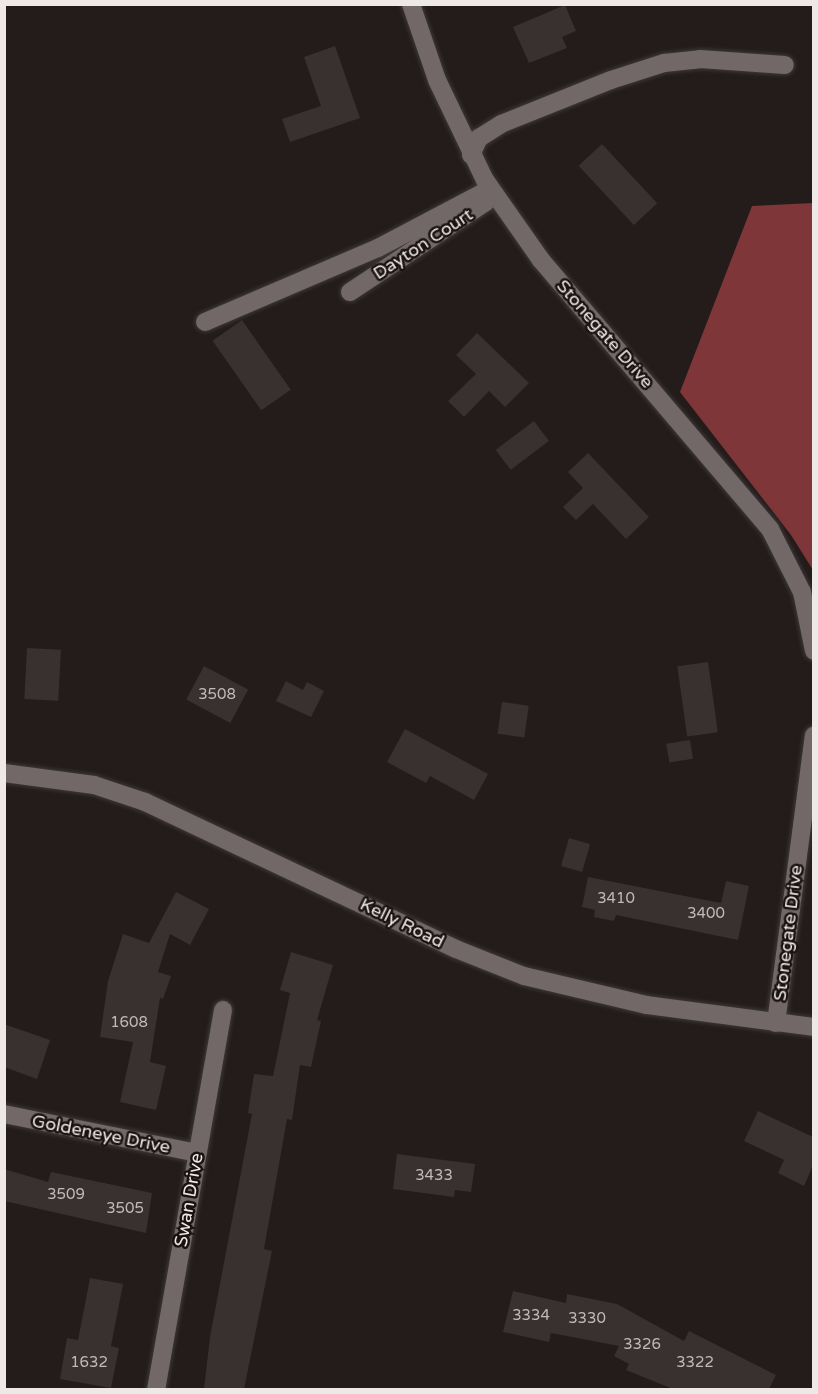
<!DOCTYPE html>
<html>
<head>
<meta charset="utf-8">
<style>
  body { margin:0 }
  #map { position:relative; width:818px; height:1394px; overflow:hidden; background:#231c1b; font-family:"Varela Round",sans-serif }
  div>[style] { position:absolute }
  .forest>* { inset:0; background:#7f3638 }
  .building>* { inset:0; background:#393030; transform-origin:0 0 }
  .roads { filter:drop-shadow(0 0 2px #3e3838) drop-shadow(0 0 2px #3e3838) }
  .minor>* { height:18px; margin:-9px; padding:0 9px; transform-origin:9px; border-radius:9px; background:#726868 }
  span { translate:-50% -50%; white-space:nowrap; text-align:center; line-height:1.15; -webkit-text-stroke:5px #1a1212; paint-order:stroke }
  .number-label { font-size:15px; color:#c1bab9 }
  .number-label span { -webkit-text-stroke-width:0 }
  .street-label { font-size:18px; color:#eee8e7 }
  .frame { position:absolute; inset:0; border:6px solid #eee8e7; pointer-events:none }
</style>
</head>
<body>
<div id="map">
  <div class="forest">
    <div style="clip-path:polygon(813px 203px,814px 203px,813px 570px,791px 535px,680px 392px,752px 206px)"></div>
  </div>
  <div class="building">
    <div style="clip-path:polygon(565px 5px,576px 31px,562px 37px,567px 48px,529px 63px,513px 27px)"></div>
    <div style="clip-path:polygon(335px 46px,360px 118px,290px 142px,282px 119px,321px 106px,304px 57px)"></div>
    <div style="left:602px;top:144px;width:81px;height:32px;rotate:47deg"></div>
    <div style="left:242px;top:320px;width:85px;height:36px;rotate:55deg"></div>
    <div style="clip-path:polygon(477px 333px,529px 383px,505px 407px,489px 391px,464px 417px,448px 401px,476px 374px,456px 355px)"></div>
    <div style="left:534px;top:421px;width:25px;height:48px;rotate:53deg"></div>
    <div style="clip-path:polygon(588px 453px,649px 517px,626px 539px,593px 504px,576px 520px,563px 507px,583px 488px,568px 472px)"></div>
    <div style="left:27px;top:648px;width:34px;height:51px;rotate:3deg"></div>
    <div style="left:708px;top:662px;width:71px;height:31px;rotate:82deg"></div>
    <div style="left:204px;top:666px;width:50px;height:38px;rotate:28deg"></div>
    <div style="clip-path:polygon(286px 681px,303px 690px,307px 682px,324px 691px,311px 717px,276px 701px)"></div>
    <div style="left:502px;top:702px;width:27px;height:32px;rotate:8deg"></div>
    <div style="clip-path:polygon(405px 729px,488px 774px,474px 800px,430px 776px,426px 783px,387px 762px)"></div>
    <div style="left:690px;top:740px;width:19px;height:24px;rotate:81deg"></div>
    <div style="left:569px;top:838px;width:22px;height:29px;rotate:16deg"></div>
    <div style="clip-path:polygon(588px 877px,721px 903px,726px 881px,749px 886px,738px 940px,616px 915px,614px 921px,594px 917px,595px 910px,582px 907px)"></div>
    <div style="clip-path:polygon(176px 892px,209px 909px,190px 945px,170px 934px,158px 972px,171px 976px,163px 999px,160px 998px,150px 1062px,166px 1066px,156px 1110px,120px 1102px,133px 1042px,100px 1037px,108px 981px,123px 934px,149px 943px)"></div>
    <div style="clip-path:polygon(291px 952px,333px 965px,317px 1020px,321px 1021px,311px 1067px,300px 1065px,292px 1120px,287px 1119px,264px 1249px,272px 1251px,244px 1389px,204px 1389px,210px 1337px,252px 1114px,248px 1113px,254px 1074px,273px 1076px,290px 993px,280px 990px)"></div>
    <div style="clip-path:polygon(4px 1024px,50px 1040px,37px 1079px,4px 1067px)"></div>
    <div style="clip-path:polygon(758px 1111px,813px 1137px,813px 1165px,804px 1186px,778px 1173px,784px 1160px,744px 1141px)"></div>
    <div style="clip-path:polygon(397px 1154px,475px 1164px,471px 1192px,455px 1190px,454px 1197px,393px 1189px)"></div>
    <div style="clip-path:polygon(4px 1169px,48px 1182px,51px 1172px,152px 1193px,146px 1233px,4px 1201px)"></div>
    <div style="clip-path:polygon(90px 1278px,123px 1284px,111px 1346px,119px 1348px,111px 1388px,60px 1379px,67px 1338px,78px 1340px)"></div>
    <div style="clip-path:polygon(513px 1291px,566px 1303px,567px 1294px,617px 1304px,684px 1341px,689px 1331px,776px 1375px,769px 1389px,673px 1389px,626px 1370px,629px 1364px,614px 1356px,619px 1346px,551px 1333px,549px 1342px,503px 1332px)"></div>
  </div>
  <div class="roads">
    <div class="minor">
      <div style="left:411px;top:4px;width:80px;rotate:71.1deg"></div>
      <div style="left:437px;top:80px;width:111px;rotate:64.4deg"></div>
      <div style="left:485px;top:180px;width:98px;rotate:55deg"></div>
      <div style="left:541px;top:260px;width:353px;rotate:49.6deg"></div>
      <div style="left:770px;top:529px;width:71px;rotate:63.1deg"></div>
      <div style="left:802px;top:592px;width:60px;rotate:78.5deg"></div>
      <div style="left:471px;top:155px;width:19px;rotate:-65deg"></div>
      <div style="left:479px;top:138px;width:26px;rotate:-32deg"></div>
      <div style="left:501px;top:124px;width:118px;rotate:-21.8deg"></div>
      <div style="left:611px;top:80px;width:56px;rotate:-17.8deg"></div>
      <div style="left:664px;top:63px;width:36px;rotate:-6deg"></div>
      <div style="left:700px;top:59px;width:85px;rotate:4deg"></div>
      <div style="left:350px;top:292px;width:163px;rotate:-33.5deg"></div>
      <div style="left:205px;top:322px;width:188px;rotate:-23.2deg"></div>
      <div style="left:378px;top:248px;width:127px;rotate:-27.8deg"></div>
      <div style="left:4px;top:773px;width:91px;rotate:7.6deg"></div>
      <div style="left:94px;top:785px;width:54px;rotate:18.4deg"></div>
      <div style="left:145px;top:802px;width:344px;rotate:25.3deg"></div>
      <div style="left:456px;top:949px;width:73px;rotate:21.7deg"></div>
      <div style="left:524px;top:976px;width:126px;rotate:13.3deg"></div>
      <div style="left:647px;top:1005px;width:168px;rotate:7.5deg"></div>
      <div style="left:776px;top:1023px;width:290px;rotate:-82.5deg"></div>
      <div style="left:4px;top:1114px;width:197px;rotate:11.4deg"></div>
      <div style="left:156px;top:1390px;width:386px;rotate:-80deg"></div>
    </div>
  </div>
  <div class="number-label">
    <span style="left:217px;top:695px">3508</span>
    <span style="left:616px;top:899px">3410</span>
    <span style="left:706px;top:914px">3400</span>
    <span style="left:129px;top:1023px">1608</span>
    <span style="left:434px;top:1176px">3433</span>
    <span style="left:66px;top:1195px">3509</span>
    <span style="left:125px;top:1209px">3505</span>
    <span style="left:531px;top:1316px">3334</span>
    <span style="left:587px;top:1319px">3330</span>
    <span style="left:642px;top:1345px">3326</span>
    <span style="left:89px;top:1363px">1632</span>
    <span style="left:695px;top:1363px">3322</span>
  </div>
  <div class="street-label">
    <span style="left:423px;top:244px;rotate:-33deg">Dayton Court</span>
    <span style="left:605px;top:334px;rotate:49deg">Stonegate Drive</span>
    <span style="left:402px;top:923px;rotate:26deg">Kelly Road</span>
    <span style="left:788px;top:933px;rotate:-83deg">Stonegate Drive</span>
    <span style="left:101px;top:1134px;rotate:11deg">Goldeneye Drive</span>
    <span style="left:189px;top:1200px;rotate:-80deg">Swan Drive</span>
  </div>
  <div class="frame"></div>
</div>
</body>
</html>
